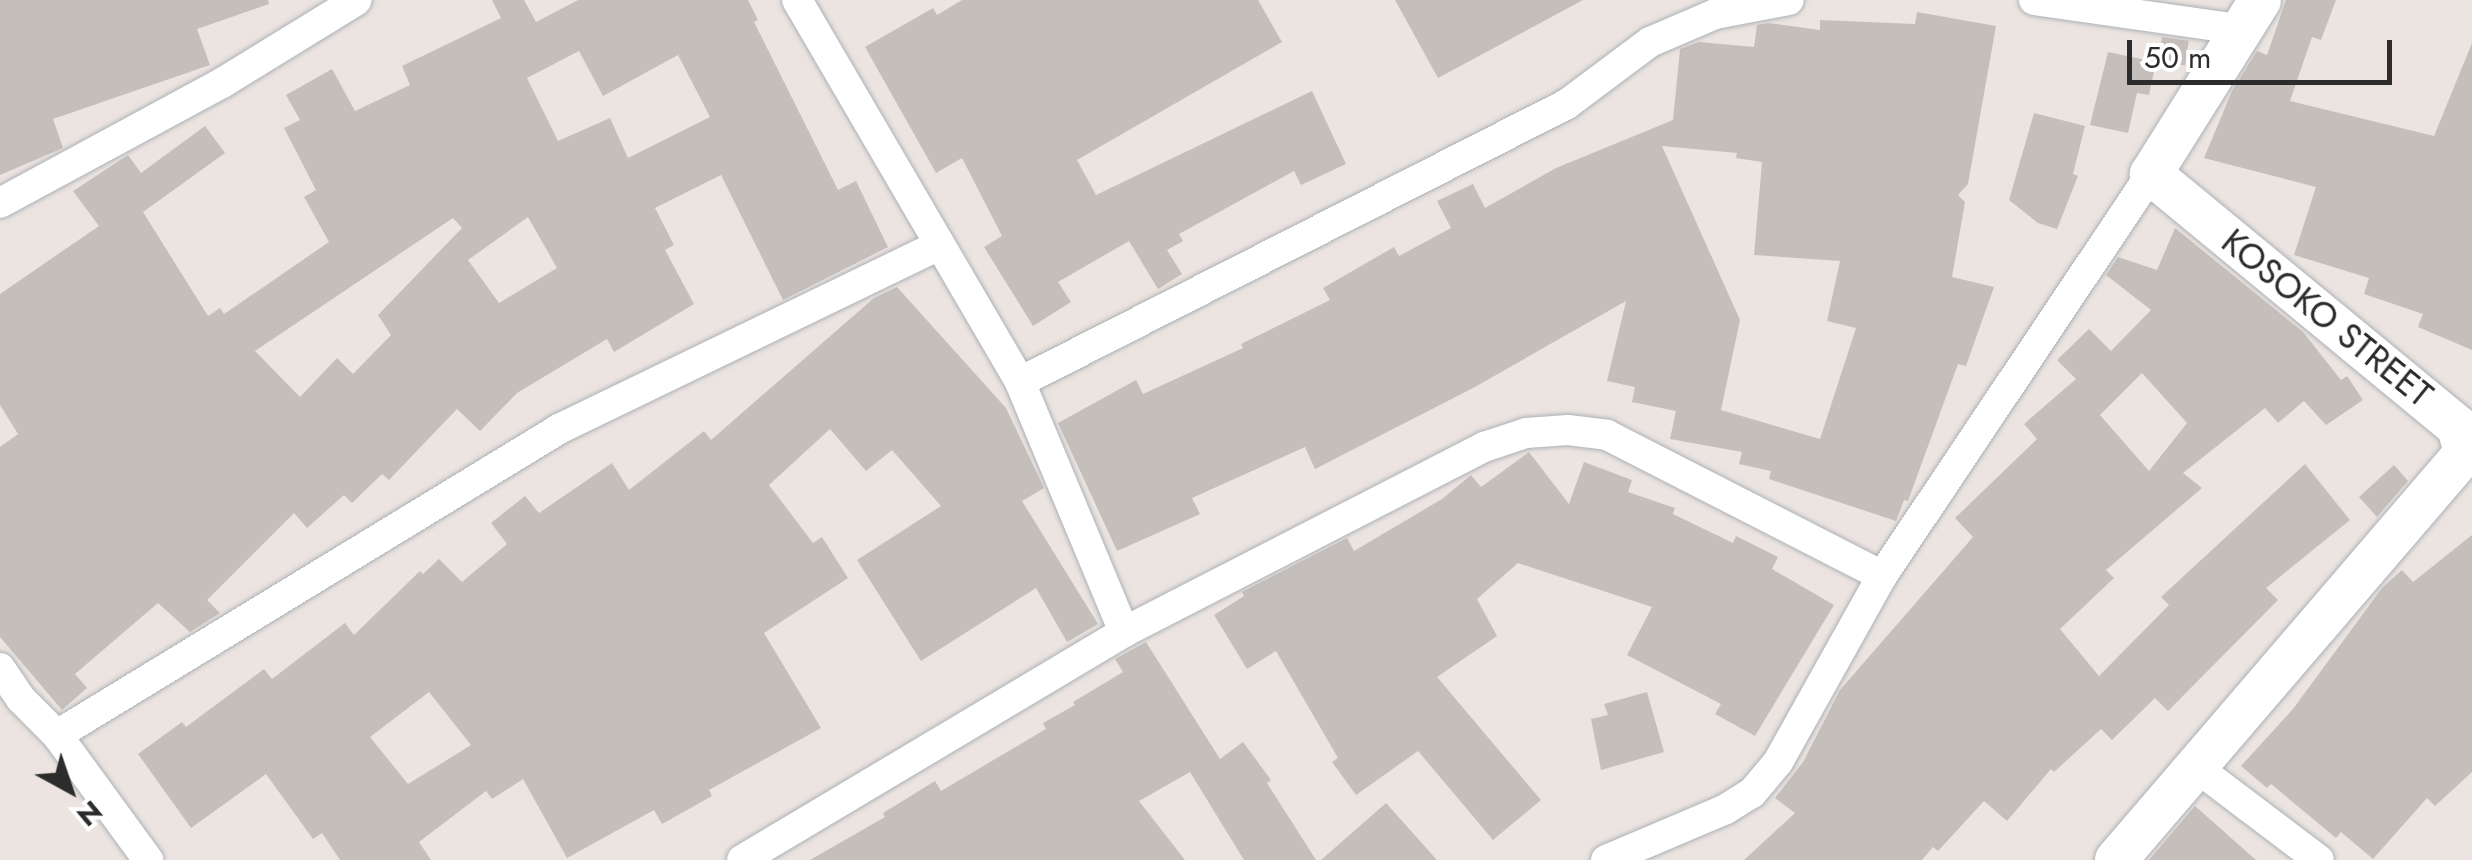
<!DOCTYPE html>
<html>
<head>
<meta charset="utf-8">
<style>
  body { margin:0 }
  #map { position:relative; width:2472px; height:860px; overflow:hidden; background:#ece4e0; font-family:Jost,sans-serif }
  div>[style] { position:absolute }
  .building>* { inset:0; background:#c5bfbb; transform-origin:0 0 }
  .roads { filter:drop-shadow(0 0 2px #acb1b6) drop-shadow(0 0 2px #acb1b6) }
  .street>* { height:30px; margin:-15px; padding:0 15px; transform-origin:15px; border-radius:15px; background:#fff }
  .secondary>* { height:42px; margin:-21px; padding:0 21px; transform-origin:21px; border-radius:21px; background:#fff }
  span { translate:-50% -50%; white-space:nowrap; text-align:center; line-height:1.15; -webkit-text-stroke:10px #fff; paint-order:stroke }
  .street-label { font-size:35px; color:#2c2c2c }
  .north { position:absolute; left:20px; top:740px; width:100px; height:100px; -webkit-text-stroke:8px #fff; paint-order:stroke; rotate:140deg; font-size:28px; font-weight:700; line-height:40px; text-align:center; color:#2c2c2c }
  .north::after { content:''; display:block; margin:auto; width:35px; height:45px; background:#2c2c2c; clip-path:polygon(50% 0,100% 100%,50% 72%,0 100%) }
  .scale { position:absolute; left:2127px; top:40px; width:265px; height:45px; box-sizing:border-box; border:5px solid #2c2c2c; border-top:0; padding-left:12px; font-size:30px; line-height:35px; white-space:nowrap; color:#2c2c2c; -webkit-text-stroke:8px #fff; paint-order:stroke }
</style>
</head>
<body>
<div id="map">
  <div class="building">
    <div style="clip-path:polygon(0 0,268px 0,269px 4px,197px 29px,210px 65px,53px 119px,63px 148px,0 175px)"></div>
    <div style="clip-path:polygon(evenodd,492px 0,524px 0,536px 22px,578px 0,748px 0,758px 20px,754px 22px,838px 190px,856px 181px,888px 247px,783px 300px,721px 175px,655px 208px,674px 245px,665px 250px,694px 304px,614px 352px,607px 339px,517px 393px,480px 431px,457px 409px,389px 480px,382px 474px,352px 503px,344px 495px,307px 528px,294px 513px,207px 600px,220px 613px,190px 632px,158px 603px,75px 674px,87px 688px,62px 710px,0 637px,0 447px,18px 434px,0 405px,0 294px,99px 226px,73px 191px,128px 155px,141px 173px,205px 126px,225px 153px,143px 212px,208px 316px,220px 308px,224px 314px,329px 242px,304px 197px,316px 190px,284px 128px,300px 120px,286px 95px,332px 69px,355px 111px,410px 85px,402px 66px,501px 18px,492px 0,579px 51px,603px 96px,678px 55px,710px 117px,628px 158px,610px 118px,558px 141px,527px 78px,579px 51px,492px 0,528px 217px,557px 268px,499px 303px,468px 260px,528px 217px,492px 0,453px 218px,462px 228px,378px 315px,391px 335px,353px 374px,337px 358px,300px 397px,255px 351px,453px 218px)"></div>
    <div style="clip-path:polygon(962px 0,1258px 0,1282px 42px,1077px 160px,1096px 195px,1312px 91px,1346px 164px,1301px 185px,1294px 171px,1179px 234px,1183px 241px,1167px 250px,1182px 274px,1158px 289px,1129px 241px,1058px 282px,1071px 302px,1033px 326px,984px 247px,1002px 236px,962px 158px,936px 173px,865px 47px,933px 8px,937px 15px)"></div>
    <div style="clip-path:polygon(1395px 0,1583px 0,1438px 78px)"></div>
    <div style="clip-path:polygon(2286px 0,2336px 0,2321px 40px,2312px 37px,2290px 101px,2434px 136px,2472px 43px,2472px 350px,2418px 327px,2423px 314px,2364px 294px,2369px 278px,2294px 255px,2316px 187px,2204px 158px,2232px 91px,2257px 51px,2267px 55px)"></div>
    <div style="clip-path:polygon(evenodd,1917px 12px,1996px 26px,1968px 184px,1958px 195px,1965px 202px,1952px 277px,1994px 287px,1966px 366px,1958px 364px,1908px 501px,1904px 500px,1896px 521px,1769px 479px,1771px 471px,1739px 464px,1742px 452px,1670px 439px,1676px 411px,1632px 402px,1635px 387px,1607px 381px,1626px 301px,1475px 387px,1315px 469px,1305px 447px,1192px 498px,1200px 514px,1117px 551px,1058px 423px,1136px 380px,1143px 394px,1243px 348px,1241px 344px,1330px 300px,1323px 288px,1394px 247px,1399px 256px,1451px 228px,1437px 201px,1473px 184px,1485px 208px,1556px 168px,1673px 120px,1680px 49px,1699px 42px,1754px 47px,1757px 25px,1768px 23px,1820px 30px,1820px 20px,1915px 24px,1917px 12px,1662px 146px,1737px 153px,1736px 158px,1762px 162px,1754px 255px,1840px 261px,1827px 321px,1856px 328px,1820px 439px,1721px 410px,1740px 320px,1662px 146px)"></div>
    <div style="left:2162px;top:37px;width:27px;height:25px;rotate:8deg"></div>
    <div style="clip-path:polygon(2108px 52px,2156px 62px,2149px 95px,2137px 93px,2128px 133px,2090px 125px)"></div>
    <div style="clip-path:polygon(2034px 113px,2085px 126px,2073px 174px,2078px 176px,2057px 229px,2038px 223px,2009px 200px)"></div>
    <div style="clip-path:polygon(evenodd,2175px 228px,2303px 332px,2341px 380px,2347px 376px,2363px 400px,2326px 425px,2304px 401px,2278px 423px,2265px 408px,2183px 473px,2202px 488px,2106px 570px,2114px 578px,2060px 629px,2099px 676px,2169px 605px,2161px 597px,2305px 464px,2350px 520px,2266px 588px,2278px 600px,2168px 711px,2155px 698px,2112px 740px,2101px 729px,2054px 772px,2051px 769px,2007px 821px,1984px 801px,1938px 851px,1933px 847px,1922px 860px,1744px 860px,1795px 813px,1775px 798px,1803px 762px,1840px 690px,1973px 537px,1955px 518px,2037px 439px,2024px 424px,2076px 379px,2057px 360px,2089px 329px,2111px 351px,2151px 310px,2106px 275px,2118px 257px,2157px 270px,2175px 228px,2142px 373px,2187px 423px,2149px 471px,2100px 415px,2142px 373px)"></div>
    <div style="clip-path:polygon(evenodd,897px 287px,1006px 408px,1044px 488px,1022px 501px,1098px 624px,1067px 642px,1036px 588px,921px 661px,857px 560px,941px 506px,892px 450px,866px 471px,830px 429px,769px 485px,813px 543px,822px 537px,848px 578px,764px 633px,821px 728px,709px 790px,712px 796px,662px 824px,654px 810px,567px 858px,523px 779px,492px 799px,486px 791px,419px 842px,431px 860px,340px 860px,322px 833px,313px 839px,266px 774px,191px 828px,138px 754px,182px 722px,186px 727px,264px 669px,272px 679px,345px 623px,354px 635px,420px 571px,423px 574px,439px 559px,462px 582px,507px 544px,491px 523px,525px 496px,539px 513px,612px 463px,629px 490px,704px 431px,711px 440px,874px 298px,897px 287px,429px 692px,471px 745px,408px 784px,370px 737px,429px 692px)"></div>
    <div style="clip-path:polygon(1529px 452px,1569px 504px,1584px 462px,1632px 480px,1628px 492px,1675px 508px,1673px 514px,1733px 543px,1736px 536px,1778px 557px,1772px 569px,1834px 605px,1755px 736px,1715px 714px,1721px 704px,1627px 655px,1652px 607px,1518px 563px,1477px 599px,1497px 636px,1437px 677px,1541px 800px,1493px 840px,1418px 751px,1356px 795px,1332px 762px,1338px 758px,1276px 651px,1247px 669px,1214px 615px,1244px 596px,1242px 592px,1347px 538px,1354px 551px,1442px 499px,1471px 475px,1481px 487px)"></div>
    <div style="clip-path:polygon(2394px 465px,2408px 481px,2377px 517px,2359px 497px)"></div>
    <div style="clip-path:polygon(2472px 535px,2472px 772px,2435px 806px,2427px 798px,2373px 859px,2341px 832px,2336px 838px,2271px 784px,2267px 788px,2241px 766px,2293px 709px,2382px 588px,2402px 570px,2413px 582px)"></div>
    <div style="clip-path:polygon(1146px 642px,1220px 759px,1243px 742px,1271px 780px,1267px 783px,1316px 860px,1244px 860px,1190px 772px,1139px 801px,1185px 860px,810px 860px,885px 817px,883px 813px,935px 781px,941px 791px,1046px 729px,1043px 723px,1075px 705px,1073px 702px,1123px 672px,1115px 659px)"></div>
    <div style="clip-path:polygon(1647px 692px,1664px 752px,1601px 770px,1591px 719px,1608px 715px,1604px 704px)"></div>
    <div style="clip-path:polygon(1386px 803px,1437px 860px,1321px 860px)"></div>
    <div style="clip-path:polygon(2195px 806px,2256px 860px,2149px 860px)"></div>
  </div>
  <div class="roads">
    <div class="street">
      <div style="left:797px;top:0;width:442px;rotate:59.7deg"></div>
      <div style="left:1020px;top:382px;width:271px;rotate:67.4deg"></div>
      <div style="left:2034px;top:0;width:213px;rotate:8.1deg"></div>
      <div style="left:0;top:203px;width:252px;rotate:-28.4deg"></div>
      <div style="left:222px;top:83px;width:158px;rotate:-31.6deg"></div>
      <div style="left:1020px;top:382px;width:614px;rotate:-26.94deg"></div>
      <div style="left:1567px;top:104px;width:104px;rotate:-36.8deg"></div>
      <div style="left:1650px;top:42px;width:71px;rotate:-23.3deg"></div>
      <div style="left:1715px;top:14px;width:75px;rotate:-10.7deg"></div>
      <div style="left:0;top:668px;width:37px;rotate:56deg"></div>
      <div style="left:21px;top:699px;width:51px;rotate:45deg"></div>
      <div style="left:57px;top:735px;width:155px;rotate:53.9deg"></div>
      <div style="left:57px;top:735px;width:588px;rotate:-31.36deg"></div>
      <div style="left:559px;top:429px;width:423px;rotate:-25.8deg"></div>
      <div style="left:2196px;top:767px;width:154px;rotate:37.1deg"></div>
      <div style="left:742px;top:860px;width:445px;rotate:-30.8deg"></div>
      <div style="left:1124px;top:632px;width:405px;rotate:-27.2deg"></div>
      <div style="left:1484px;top:447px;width:44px;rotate:-18.4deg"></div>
      <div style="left:1526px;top:433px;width:42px;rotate:-4.1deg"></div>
      <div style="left:1568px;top:430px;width:39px;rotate:7deg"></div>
      <div style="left:1607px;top:435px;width:309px;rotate:27.1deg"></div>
      <div style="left:1606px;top:860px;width:130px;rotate:-23deg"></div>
      <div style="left:1726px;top:809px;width:31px;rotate:-32deg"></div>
      <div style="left:1752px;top:793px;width:40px;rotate:-50deg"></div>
      <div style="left:1778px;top:762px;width:213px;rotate:-60.8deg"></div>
      <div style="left:1882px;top:576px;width:484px;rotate:-56.2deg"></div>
    </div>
    <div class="secondary">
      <div style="left:2116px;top:860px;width:536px;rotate:-49.39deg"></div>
      <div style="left:2465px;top:453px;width:27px;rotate:-105deg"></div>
      <div style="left:2458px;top:427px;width:398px;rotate:-140.5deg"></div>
      <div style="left:2151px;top:174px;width:205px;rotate:-57.9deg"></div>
    </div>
  </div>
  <div class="street-label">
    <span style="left:2327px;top:318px;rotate:39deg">KOSOKO STREET</span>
  </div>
  <div class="north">N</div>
  <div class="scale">50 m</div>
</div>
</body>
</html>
